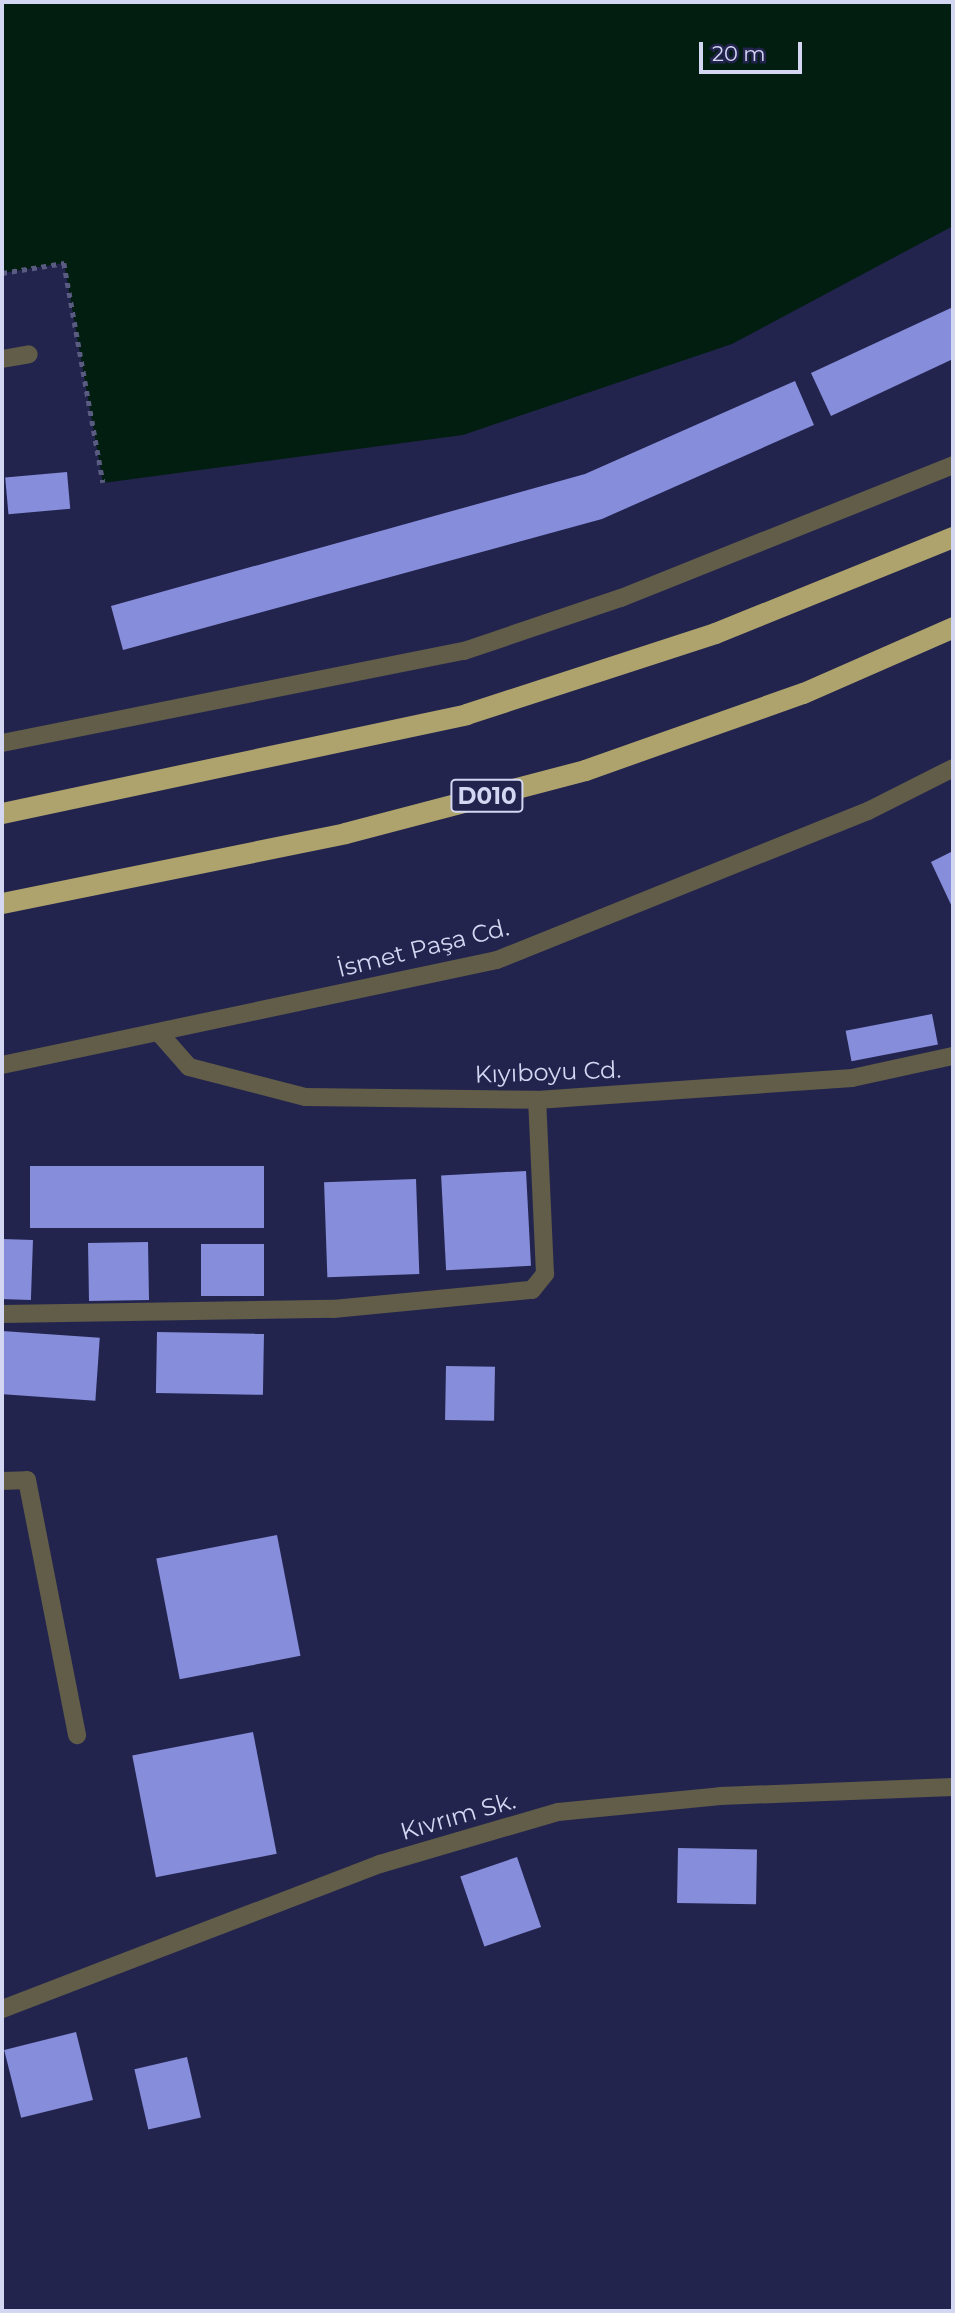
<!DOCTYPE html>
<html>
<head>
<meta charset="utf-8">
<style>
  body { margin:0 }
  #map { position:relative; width:955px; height:2313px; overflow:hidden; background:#23244e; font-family:Montserrat,sans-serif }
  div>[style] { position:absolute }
  .water>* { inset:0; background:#021e10 }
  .building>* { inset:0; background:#868dda; transform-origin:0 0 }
  .path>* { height:4.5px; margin-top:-2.25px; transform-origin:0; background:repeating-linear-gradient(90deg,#595b80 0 5px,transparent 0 10px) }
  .minor>* { height:18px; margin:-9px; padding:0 9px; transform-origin:9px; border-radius:9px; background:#615d48 }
  .highway>* { height:21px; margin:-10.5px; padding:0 10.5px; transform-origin:10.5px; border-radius:10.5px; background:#aea36c }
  span { translate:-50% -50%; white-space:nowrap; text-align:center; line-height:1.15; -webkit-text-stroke:7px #23244e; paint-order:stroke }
  .shield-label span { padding:2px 5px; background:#23244e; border:2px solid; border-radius:5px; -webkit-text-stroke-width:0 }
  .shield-label { font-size:23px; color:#d3d7f2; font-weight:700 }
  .street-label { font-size:24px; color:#d3d7f2 }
  .frame { position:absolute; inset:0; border:4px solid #d3d7f2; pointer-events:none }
  .scale { position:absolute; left:699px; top:42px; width:103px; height:32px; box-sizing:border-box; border:4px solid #d3d7f2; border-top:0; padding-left:9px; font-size:21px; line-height:24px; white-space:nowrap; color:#d3d7f2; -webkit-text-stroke:5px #23244e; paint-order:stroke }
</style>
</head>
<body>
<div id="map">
  <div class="water">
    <div style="clip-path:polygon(2px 2px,953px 2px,953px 226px,732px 344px,463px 435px,103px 483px,64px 263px,2px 273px)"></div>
  </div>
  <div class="building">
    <div style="clip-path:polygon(953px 307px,953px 359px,831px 416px,811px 373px)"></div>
    <div style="clip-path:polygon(795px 381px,814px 425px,602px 519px,123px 650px,111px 606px,585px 474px)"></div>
    <div style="left:67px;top:472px;width:37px;height:62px;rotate:85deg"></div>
    <div style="clip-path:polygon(953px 851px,953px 909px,931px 862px)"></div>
    <div style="left:932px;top:1014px;width:31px;height:88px;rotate:79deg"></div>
    <div style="left:30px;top:1166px;width:234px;height:62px"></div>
    <div style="left:526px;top:1171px;width:95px;height:85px;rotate:87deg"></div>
    <div style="left:416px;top:1179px;width:95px;height:92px;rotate:88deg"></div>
    <div style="left:2px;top:1239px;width:31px;height:60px;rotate:2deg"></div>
    <div style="left:148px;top:1242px;width:58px;height:60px;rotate:89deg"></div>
    <div style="left:201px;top:1244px;width:63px;height:52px"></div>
    <div style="left:2px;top:1331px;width:98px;height:63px;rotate:4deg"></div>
    <div style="left:157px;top:1332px;width:107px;height:61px;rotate:1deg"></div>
    <div style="left:446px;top:1366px;width:49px;height:54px;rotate:1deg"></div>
    <div style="left:277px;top:1535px;width:123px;height:123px;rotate:79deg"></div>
    <div style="left:253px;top:1732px;width:124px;height:123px;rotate:79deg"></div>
    <div style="left:678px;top:1848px;width:79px;height:55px;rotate:1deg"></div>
    <div style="left:517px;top:1857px;width:74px;height:60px;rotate:71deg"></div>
    <div style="left:76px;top:2032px;width:70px;height:74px;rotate:76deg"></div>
    <div style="left:187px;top:2057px;width:62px;height:54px;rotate:77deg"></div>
  </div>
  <div class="path">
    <div style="left:2px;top:273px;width:63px;rotate:-9.2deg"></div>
    <div style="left:64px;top:263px;width:223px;rotate:79.9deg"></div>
  </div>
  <div class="minor">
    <div style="left:2px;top:359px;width:27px;rotate:-10deg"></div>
    <div style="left:2px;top:743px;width:471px;rotate:-11.3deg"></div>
    <div style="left:464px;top:651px;width:166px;rotate:-18.7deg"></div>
    <div style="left:621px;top:598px;width:358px;rotate:-21.8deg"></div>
    <div style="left:160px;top:1034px;width:44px;rotate:48.7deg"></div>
    <div style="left:189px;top:1067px;width:120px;rotate:14.5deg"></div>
    <div style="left:305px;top:1097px;width:232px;rotate:0.7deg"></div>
    <div style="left:537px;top:1100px;width:316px;rotate:-4deg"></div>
    <div style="left:852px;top:1078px;width:103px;rotate:-12.3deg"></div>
    <div style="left:2px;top:1065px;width:506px;rotate:-11.98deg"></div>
    <div style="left:497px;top:960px;width:400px;rotate:-21.9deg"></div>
    <div style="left:868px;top:811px;width:95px;rotate:-26.8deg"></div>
    <div style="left:2px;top:1314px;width:331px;rotate:-0.9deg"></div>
    <div style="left:333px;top:1309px;width:200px;rotate:-5.5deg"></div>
    <div style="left:532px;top:1290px;width:21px;rotate:-51deg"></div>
    <div style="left:545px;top:1274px;width:174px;rotate:-92.6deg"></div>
    <div style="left:2px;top:1481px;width:25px;rotate:-2deg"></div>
    <div style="left:27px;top:1480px;width:260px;rotate:78.9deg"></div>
    <div style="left:2px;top:2009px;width:405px;rotate:-21deg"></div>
    <div style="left:380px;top:1864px;width:185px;rotate:-16.3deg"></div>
    <div style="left:558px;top:1812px;width:163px;rotate:-5.6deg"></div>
    <div style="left:720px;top:1796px;width:233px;rotate:-2.2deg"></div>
  </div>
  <div class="highway">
    <div style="left:2px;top:813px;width:474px;rotate:-12deg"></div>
    <div style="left:466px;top:714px;width:262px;rotate:-18deg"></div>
    <div style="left:715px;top:633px;width:257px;rotate:-22deg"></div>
    <div style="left:2px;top:903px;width:350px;rotate:-11.5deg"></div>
    <div style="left:345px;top:833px;width:248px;rotate:-14.7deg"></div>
    <div style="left:585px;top:770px;width:231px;rotate:-19.5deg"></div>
    <div style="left:803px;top:693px;width:164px;rotate:-23.7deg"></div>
  </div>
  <div class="shield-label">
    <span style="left:487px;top:796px">D010</span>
  </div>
  <div class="street-label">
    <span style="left:423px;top:948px;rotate:-14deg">İsmet Paşa Cd.</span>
    <span style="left:548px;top:1072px;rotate:-2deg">Kıyıboyu Cd.</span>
    <span style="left:458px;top:1816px;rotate:-16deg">Kıvrım Sk.</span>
  </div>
  <div class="frame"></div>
  <div class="scale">20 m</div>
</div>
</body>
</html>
